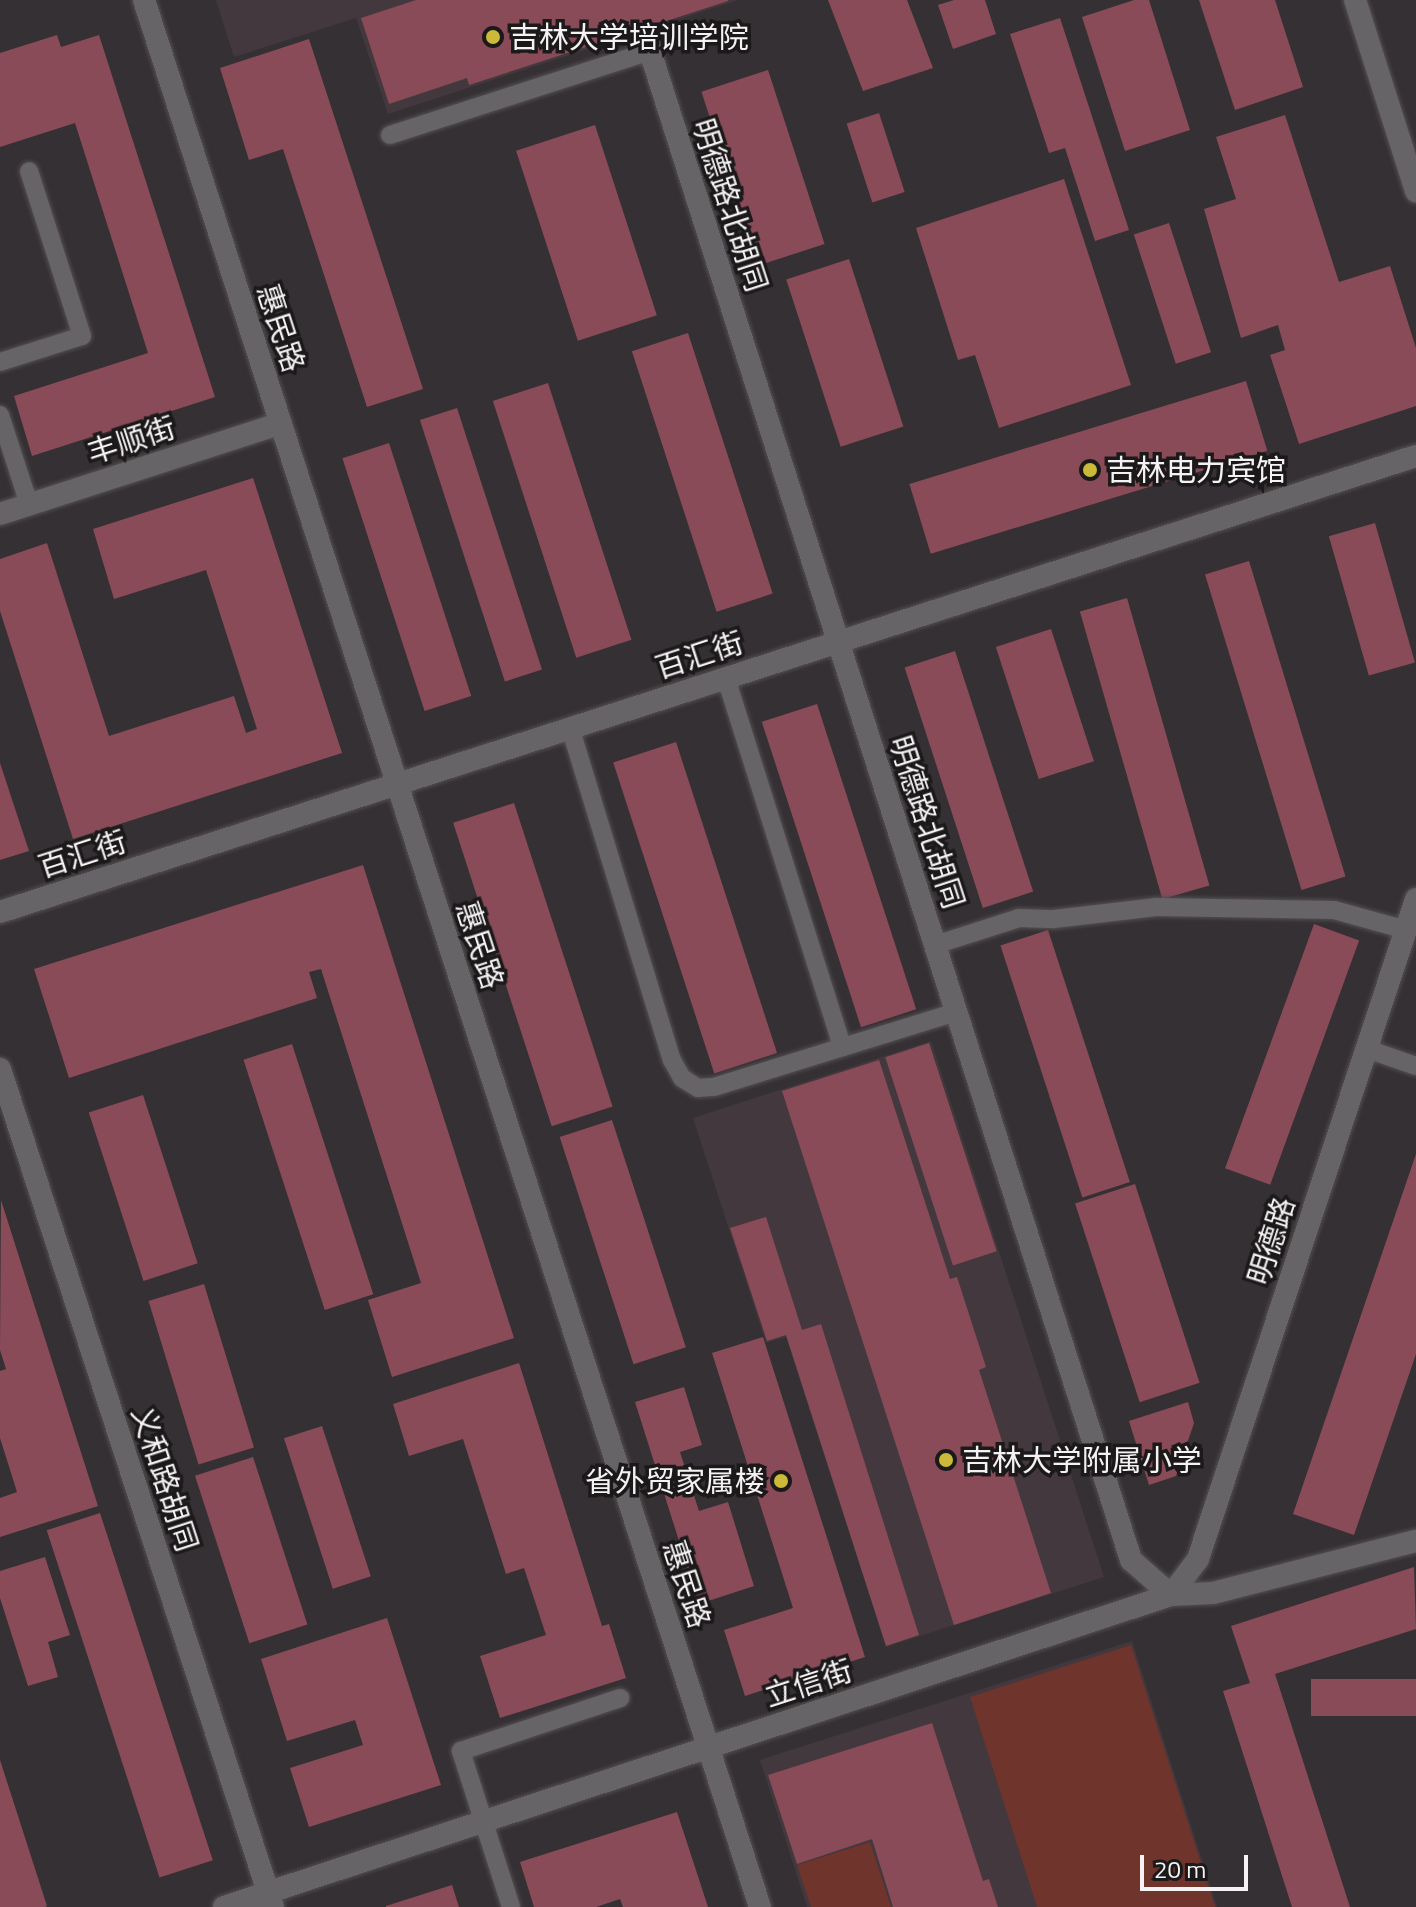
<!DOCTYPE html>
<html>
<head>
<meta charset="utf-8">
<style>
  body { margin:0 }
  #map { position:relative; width:1416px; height:1907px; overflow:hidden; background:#353033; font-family:"Titillium Web","Noto Sans SC",sans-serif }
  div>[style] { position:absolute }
  .built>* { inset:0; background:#43383e }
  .green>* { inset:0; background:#6f342b }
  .building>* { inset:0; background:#8a4b59; transform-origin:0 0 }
  .roads { filter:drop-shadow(0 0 2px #544f52) drop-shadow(0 0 2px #544f52) }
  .service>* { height:18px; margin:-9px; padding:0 9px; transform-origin:9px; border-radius:9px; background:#666466 }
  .minor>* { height:22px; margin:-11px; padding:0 11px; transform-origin:11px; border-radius:11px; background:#666466 }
  .tertiary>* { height:22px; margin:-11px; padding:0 11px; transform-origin:11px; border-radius:11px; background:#666466 }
  .dots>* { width:22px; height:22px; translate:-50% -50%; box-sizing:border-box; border:4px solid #1b191a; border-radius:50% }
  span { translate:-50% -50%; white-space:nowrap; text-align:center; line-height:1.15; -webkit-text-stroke:7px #1b191a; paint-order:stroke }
  .poi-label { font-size:30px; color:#f5f2f3 }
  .left { translate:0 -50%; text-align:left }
  .right { translate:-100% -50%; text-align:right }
  .street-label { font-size:30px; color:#f5f2f3 }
  .scale { position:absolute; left:1140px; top:1855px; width:108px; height:36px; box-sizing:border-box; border:4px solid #f5f2f3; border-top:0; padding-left:10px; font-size:24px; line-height:28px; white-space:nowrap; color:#f5f2f3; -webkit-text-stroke:6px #1b191a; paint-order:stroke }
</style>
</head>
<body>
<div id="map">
  <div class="built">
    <div style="clip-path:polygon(216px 0,738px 0,388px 114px,356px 18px,234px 57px)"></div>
    <div style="clip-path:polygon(931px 1041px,1104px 1577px,886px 1647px,786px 1337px,766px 1343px,693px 1118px)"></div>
    <div style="clip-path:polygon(1132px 1641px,1217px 1907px,807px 1907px,760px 1760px)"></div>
  </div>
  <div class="green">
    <div style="clip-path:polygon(1131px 1645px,1215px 1907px,1037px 1907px,970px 1697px)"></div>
    <div style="clip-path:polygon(870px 1842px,891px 1907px,811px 1907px,797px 1865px)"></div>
  </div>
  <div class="building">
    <div style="clip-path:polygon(416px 0,728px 0,728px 1px,469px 85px,467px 78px,389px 104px,361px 18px)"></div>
    <div style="clip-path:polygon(828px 0,907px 0,933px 68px,863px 91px)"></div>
    <div style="clip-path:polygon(954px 0,985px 0,996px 34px,953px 49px,938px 5px)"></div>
    <div style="clip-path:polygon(1134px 0,1149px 0,1190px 130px,1125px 151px,1082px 17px)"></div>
    <div style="clip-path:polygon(1199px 0,1275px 0,1303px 87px,1235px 110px)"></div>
    <div style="clip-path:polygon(1060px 18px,1129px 230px,1095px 241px,1065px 148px,1049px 153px,1010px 34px)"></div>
    <div style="clip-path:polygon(57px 35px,61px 47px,99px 35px,215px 397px,32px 456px,14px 396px,148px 353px,75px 123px,0 147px,0 53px)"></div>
    <div style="clip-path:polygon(309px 39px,423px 389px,367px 407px,283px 149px,249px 160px,220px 68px)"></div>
    <div style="left:768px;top:70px;width:183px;height:70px;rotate:72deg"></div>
    <div style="left:879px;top:113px;width:83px;height:34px;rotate:72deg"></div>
    <div style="clip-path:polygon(1285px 115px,1339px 282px,1390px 266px,1416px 348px,1416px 406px,1299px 444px,1270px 355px,1285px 350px,1278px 325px,1241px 338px,1204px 209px,1236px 199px,1216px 137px)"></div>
    <div style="left:595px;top:125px;width:200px;height:83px;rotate:72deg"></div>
    <div style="clip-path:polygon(1064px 179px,1131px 385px,999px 428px,975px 355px,958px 360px,916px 228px)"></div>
    <div style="left:1169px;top:223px;width:136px;height:37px;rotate:72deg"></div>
    <div style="left:849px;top:259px;width:176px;height:66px;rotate:72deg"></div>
    <div style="left:688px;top:333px;width:274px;height:59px;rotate:72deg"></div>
    <div style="left:1246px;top:381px;width:73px;height:352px;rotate:73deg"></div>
    <div style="left:548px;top:383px;width:270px;height:58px;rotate:72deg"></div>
    <div style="left:457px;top:408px;width:275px;height:39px;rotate:72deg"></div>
    <div style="left:389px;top:443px;width:266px;height:49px;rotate:72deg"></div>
    <div style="clip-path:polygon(253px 478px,342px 753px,73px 839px,0 611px,0 559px,47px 543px,109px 736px,234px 696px,246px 733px,257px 729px,206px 570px,114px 599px,93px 529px)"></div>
    <div style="left:1375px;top:523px;width:145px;height:48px;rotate:74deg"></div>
    <div style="left:1249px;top:561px;width:330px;height:46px;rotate:73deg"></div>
    <div style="left:1127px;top:598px;width:299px;height:49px;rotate:74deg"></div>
    <div style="left:1051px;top:629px;width:139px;height:58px;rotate:72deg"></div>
    <div style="left:955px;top:651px;width:253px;height:53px;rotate:72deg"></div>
    <div style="left:817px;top:704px;width:321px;height:58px;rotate:72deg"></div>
    <div style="left:676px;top:742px;width:327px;height:66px;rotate:72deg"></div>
    <div style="clip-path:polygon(0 763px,29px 851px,0 860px)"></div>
    <div style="left:514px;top:803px;width:319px;height:64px;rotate:72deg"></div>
    <div style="clip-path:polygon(363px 865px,514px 1338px,392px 1377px,368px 1300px,421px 1283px,321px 969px,309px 972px,317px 998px,69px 1078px,34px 969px)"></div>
    <div style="left:1314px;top:924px;width:48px;height:260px;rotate:20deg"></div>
    <div style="left:1048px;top:930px;width:265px;height:50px;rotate:72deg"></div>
    <div style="left:929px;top:1043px;width:219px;height:46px;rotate:72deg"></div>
    <div style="left:292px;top:1044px;width:263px;height:51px;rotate:72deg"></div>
    <div style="clip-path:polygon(879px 1060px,950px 1279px,957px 1277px,986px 1367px,979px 1370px,1051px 1593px,954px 1625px,782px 1091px)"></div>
    <div style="left:143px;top:1095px;width:177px;height:57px;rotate:72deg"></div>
    <div style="left:612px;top:1120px;width:239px;height:55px;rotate:72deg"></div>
    <div style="clip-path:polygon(1416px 1154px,1416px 1354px,1354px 1535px,1293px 1514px)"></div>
    <div style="left:1135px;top:1184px;width:209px;height:63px;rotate:72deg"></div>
    <div style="clip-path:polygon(1px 1200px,98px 1506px,0 1537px,0 1498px,17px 1492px,0 1438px,0 1371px,6px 1369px,0 1350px)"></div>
    <div style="clip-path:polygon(766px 1217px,802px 1330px,821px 1324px,919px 1635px,886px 1646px,786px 1335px,767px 1341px,730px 1228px)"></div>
    <div style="left:204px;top:1284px;width:171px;height:58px;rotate:73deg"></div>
    <div style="clip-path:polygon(763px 1337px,865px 1657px,745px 1696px,724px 1630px,793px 1608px,712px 1353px)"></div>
    <div style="clip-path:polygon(519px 1363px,602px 1626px,609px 1624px,626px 1678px,500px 1718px,480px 1656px,546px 1635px,524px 1568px,506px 1574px,463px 1439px,409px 1456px,393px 1404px)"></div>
    <div style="clip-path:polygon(684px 1387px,702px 1445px,680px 1452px,699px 1511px,728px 1502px,754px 1586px,699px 1604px,635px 1402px)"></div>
    <div style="clip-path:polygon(1188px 1402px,1194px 1423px,1176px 1476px,1149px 1485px,1129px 1421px)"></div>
    <div style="left:322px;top:1426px;width:158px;height:40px;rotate:72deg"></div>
    <div style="left:253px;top:1457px;width:176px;height:61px;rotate:72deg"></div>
    <div style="left:100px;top:1513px;width:365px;height:56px;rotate:72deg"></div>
    <div style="clip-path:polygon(45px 1557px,70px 1635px,48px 1642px,58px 1677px,28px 1686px,0 1598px,0 1571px)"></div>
    <div style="clip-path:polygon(1414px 1567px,1416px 1629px,1275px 1674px,1350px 1907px,1292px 1907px,1223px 1691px,1250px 1683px,1231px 1626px)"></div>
    <div style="clip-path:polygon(387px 1618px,441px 1785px,309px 1827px,290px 1768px,363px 1745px,355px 1720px,287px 1741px,261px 1659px)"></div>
    <div style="left:1416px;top:1679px;width:37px;height:105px;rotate:90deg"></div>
    <div style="clip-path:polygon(932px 1723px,983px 1881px,989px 1879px,998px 1907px,893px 1907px,872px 1839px,797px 1864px,768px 1775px)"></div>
    <div style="clip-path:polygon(0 1760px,47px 1906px,45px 1907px,0 1907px)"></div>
    <div style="clip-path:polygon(677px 1812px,708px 1907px,623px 1907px,620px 1899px,596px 1907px,534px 1907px,520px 1862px)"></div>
    <div style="clip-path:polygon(452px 1885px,459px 1907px,386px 1907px,386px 1906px)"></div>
  </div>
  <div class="roads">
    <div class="service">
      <div style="left:390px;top:135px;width:273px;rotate:-17.9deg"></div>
      <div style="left:0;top:362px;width:86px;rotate:-17.6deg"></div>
      <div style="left:82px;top:336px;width:173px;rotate:-107.8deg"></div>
      <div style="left:0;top:415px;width:94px;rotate:72deg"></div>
      <div style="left:726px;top:678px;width:387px;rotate:72.5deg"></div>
      <div style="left:570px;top:727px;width:348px;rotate:73deg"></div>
      <div style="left:672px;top:1060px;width:21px;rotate:61deg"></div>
      <div style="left:682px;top:1078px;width:19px;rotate:32deg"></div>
      <div style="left:698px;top:1088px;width:16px;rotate:-4deg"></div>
      <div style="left:714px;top:1087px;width:253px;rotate:-17.2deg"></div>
      <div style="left:935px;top:945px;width:88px;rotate:-17.8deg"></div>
      <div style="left:1019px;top:918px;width:35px;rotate:2deg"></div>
      <div style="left:1054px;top:919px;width:103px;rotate:-6.7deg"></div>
      <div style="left:1156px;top:907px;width:178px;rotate:1deg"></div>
      <div style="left:1334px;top:910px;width:75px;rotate:15.5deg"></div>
      <div style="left:1367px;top:1049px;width:52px;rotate:19.1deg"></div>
      <div style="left:511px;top:1907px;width:164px;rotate:-107.8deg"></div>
      <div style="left:461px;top:1751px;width:168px;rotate:-18.4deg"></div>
    </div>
    <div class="minor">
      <div style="left:650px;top:51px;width:1584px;rotate:72.32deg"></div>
      <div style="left:1131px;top:1560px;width:53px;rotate:41.2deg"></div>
      <div style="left:0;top:514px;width:295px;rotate:-17.9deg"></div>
      <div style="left:0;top:1069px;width:881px;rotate:71.96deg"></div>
    </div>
    <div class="tertiary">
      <div style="left:144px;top:0;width:2004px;rotate:72.1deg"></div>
      <div style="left:1355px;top:0;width:201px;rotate:72.3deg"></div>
      <div style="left:0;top:912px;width:1488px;rotate:-17.85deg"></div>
      <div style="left:1171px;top:1595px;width:45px;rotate:-53.1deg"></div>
      <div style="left:1198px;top:1559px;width:695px;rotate:-71.72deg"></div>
      <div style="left:224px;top:1907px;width:997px;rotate:-18.24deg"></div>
      <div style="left:1171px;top:1595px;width:42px;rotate:-2.7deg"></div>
      <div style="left:1213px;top:1593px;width:210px;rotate:-14.4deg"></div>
    </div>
  </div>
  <div class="dots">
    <div style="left:493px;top:37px;background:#cbba39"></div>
    <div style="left:1090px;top:470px;background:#cbba39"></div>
    <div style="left:946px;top:1460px;background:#cbba39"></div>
    <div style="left:781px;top:1481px;background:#cbba39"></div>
  </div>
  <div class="poi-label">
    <span class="left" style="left:509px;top:37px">吉林大学培训学院</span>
    <span class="left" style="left:1106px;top:470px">吉林电力宾馆</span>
    <span class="left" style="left:962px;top:1460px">吉林大学附属小学</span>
    <span class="right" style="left:765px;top:1481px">省外贸家属楼</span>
  </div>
  <div class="street-label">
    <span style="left:730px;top:205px;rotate:72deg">明德路北胡同</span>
    <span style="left:281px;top:328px;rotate:72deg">惠民路</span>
    <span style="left:131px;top:440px;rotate:-18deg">丰顺街</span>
    <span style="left:699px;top:655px;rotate:-18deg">百汇街</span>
    <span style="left:927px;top:822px;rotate:72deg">明德路北胡同</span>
    <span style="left:82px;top:854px;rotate:-18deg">百汇街</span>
    <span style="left:480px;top:945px;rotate:72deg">惠民路</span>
    <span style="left:1271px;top:1241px;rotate:-72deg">明德路</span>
    <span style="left:165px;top:1479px;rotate:72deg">义和路胡同</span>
    <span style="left:687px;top:1584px;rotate:72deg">惠民路</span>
    <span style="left:808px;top:1683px;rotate:-18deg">立信街</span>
  </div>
  <div class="scale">20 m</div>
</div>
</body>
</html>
